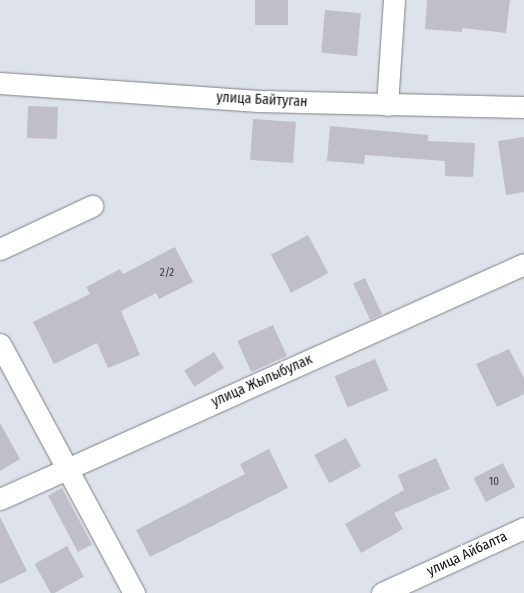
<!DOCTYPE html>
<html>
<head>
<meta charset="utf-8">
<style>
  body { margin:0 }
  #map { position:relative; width:524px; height:593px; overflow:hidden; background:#dee2ea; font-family:"Fira Sans Condensed",sans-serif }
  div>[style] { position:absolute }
  .building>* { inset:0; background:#c0bec6; transform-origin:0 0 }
  .roads { filter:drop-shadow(0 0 1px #7e8188) drop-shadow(0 0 1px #7e8188) }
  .minor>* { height:21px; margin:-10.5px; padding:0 10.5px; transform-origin:10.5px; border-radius:10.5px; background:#fff }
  span { translate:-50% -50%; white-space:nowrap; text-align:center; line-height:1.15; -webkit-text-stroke:4px #fff; paint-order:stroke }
  .number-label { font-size:11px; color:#3a3a3e }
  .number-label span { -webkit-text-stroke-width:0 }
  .street-label { font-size:14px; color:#0d0e11 }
</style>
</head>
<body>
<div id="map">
  <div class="building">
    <div style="left:255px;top:0;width:33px;height:25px"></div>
    <div style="clip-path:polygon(427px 0,510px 0,506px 33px,462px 28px,462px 32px,425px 29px)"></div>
    <div style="left:325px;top:10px;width:36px;height:43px;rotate:5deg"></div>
    <div style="left:28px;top:106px;width:30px;height:32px;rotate:2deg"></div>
    <div style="left:253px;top:119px;width:43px;height:41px;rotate:4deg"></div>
    <div style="clip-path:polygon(330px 126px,428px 135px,428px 141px,475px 143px,473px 177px,445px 176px,445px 161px,365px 155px,364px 164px,327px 161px)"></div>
    <div style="clip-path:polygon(524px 137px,524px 192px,506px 195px,498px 141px)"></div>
    <div style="left:308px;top:235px;width:43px;height:42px;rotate:62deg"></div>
    <div style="clip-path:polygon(175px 247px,193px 282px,159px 299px,156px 293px,121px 311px,140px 355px,108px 368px,97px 343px,54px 364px,33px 322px,90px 294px,86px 287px,120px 269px,123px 274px)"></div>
    <div style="left:365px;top:278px;width:40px;height:13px;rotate:65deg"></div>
    <div style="left:273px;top:325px;width:34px;height:39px;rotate:66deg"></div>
    <div style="clip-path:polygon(509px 349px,524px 378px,524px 394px,497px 407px,476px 364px)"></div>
    <div style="left:214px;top:352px;width:19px;height:35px;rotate:58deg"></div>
    <div style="left:375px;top:359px;width:34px;height:44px;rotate:67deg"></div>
    <div style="clip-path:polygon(0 423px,20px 459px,0 471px)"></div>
    <div style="left:346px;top:438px;width:32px;height:36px;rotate:62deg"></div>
    <div style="clip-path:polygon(269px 449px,288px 488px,150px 557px,136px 530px,245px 474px,240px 464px)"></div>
    <div style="clip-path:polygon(436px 458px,450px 489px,394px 513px,403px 529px,361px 553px,345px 524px,404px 490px,398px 475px)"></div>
    <div style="left:503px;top:463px;width:27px;height:33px;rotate:63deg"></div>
    <div style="left:62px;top:488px;width:64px;height:16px;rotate:62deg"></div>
    <div style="clip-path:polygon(0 517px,27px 571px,0 584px)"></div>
    <div style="left:67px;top:546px;width:35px;height:37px;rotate:61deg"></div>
  </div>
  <div class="roads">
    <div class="minor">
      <div style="left:0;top:83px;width:259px;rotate:4deg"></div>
      <div style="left:258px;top:101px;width:266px;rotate:1.3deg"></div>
      <div style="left:387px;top:105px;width:105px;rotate:-86.2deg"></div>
      <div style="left:0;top:249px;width:102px;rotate:-25.1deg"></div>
      <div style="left:0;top:344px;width:283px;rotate:61.7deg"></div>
      <div style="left:0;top:499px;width:574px;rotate:-24.15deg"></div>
      <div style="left:382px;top:593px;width:156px;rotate:-24.6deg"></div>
    </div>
  </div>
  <div class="number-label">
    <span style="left:167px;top:273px">2/2</span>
    <span style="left:494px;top:482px">10</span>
  </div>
  <div class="street-label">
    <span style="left:262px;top:100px;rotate:3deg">улица Байтуган</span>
    <span style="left:262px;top:381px;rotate:-24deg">улица Жылыбулак</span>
    <span style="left:467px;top:554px;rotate:-25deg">улица Айбалта</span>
  </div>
</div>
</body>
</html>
